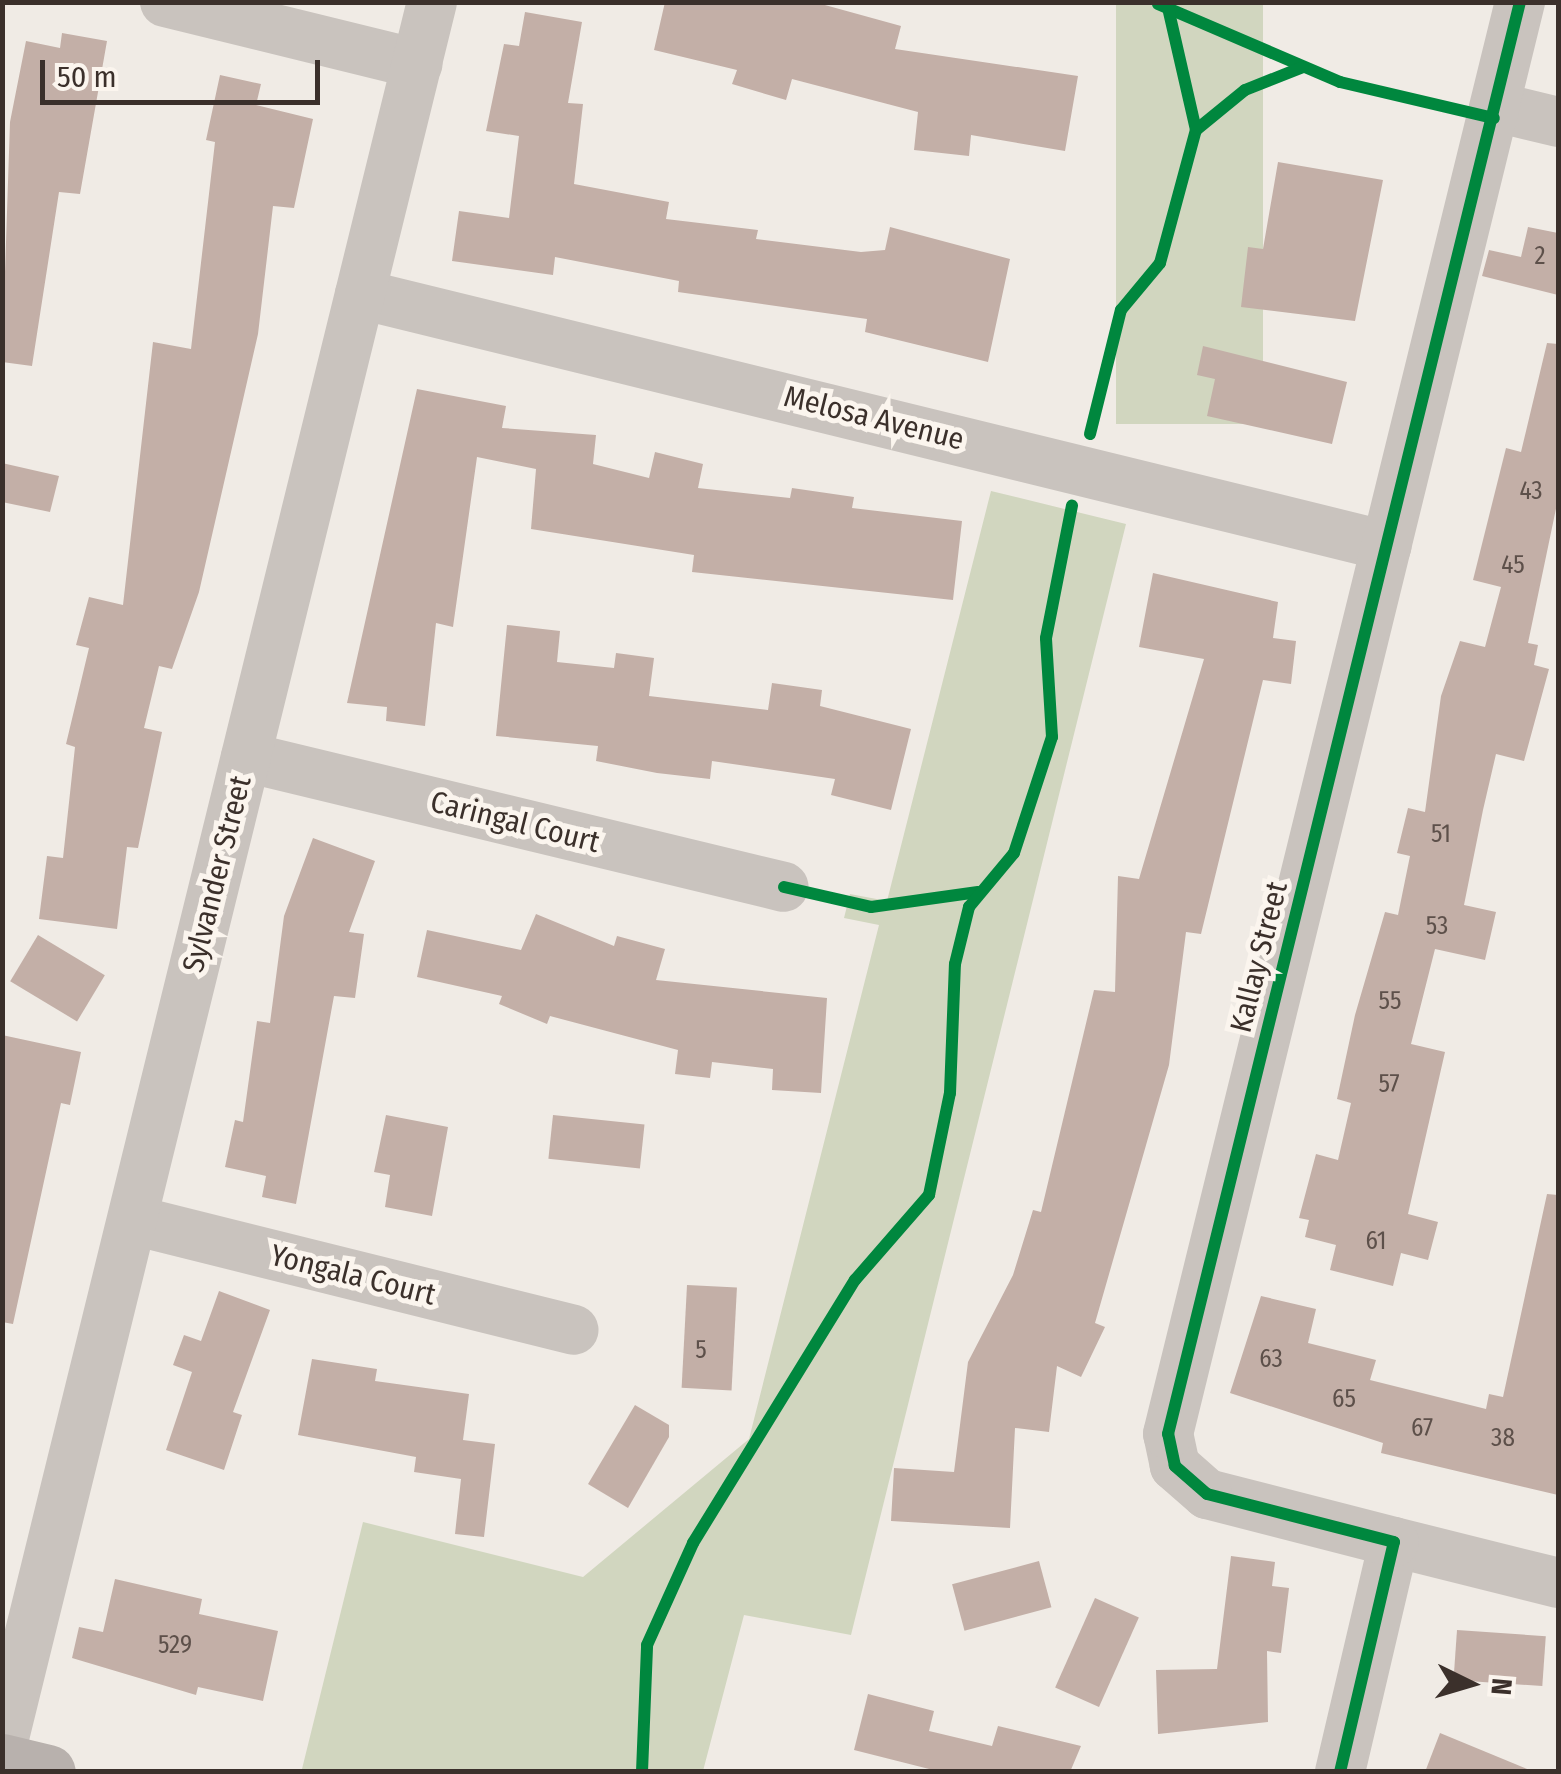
<!DOCTYPE html>
<html>
<head>
<meta charset="utf-8">
<style>
  body { margin:0 }
  #map { position:relative; width:1561px; height:1774px; overflow:hidden; background:#f0ebe5; font-family:"Fira Sans Condensed",sans-serif }
  div>[style] { position:absolute }
  .green>* { inset:0; background:#d1d6bf; transform-origin:0 0 }
  .building>* { inset:0; background:#c3afa7; transform-origin:0 0 }
  .minor>* { height:50px; margin:-25px; padding:0 25px; transform-origin:25px; border-radius:25px; background:#c9c3be }
  .major>* { height:55px; margin:-27.5px; padding:0 27.5px; transform-origin:27.5px; border-radius:27.5px; background:#b8b1ad }
  .cycleway>* { height:12px; margin:-6px; padding:0 6px; transform-origin:6px; border-radius:6px; background:#00873e }
  span { translate:-50% -50%; white-space:nowrap; text-align:center; line-height:1.15; -webkit-text-stroke:10px #fbf5ee; paint-order:stroke }
  .number-label { font-size:25px; color:#5d504a }
  .number-label span { -webkit-text-stroke-width:0 }
  .street-label { font-size:30px; color:#3b302b }
  .frame { position:absolute; inset:0; border:5px solid #3b302b; pointer-events:none }
  .north { position:absolute; left:1421px; top:1634px; width:100px; height:100px; -webkit-text-stroke:8px #fbf5ee; paint-order:stroke; rotate:95deg; font-size:28px; font-weight:700; line-height:40px; text-align:center; color:#3b302b }
  .north::after { content:''; display:block; margin:auto; width:35px; height:45px; background:#3b302b; clip-path:polygon(50% 0,100% 100%,50% 72%,0 100%) }
  .scale { position:absolute; left:40px; top:60px; width:280px; height:45px; box-sizing:border-box; border:5px solid #3b302b; border-top:0; padding-left:12px; font-size:30px; line-height:35px; white-space:nowrap; color:#3b302b; -webkit-text-stroke:8px #fbf5ee; paint-order:stroke }
</style>
</head>
<body>
<div id="map">
  <div class="green">
    <div style="left:1116px;top:3px;width:147px;height:421px"></div>
    <div style="clip-path:polygon(991px 491px,1126px 524px,851px 1635px,744px 1615px,703px 1771px,302px 1769px,363px 1522px,583px 1577px,749px 1439px,879px 925px,844px 918px,850px 894px,887px 901px)"></div>
  </div>
  <div class="building">
    <div style="clip-path:polygon(665px 2px,814px 2px,901px 26px,895px 49px,1078px 76px,1065px 151px,971px 135px,969px 156px,914px 150px,918px 112px,792px 79px,786px 100px,732px 84px,737px 70px,654px 50px)"></div>
    <div style="clip-path:polygon(525px 12px,582px 22px,568px 103px,583px 104px,574px 184px,669px 202px,666px 219px,758px 230px,756px 239px,861px 252px,885px 250px,890px 227px,1010px 259px,988px 362px,865px 332px,867px 319px,678px 292px,679px 281px,555px 257px,553px 275px,452px 261px,459px 211px,509px 218px,519px 136px,486px 131px,504px 44px,519px 46px)"></div>
    <div style="clip-path:polygon(62px 33px,107px 41px,80px 194px,59px 192px,32px 366px,2px 362px,10px 122px,26px 41px,60px 48px)"></div>
    <div style="clip-path:polygon(220px 75px,261px 84px,256px 105px,313px 119px,294px 208px,273px 206px,258px 334px,199px 592px,172px 669px,159px 666px,144px 728px,162px 732px,138px 848px,127px 847px,117px 929px,39px 919px,47px 856px,63px 858px,75px 747px,66px 744px,89px 648px,76px 645px,89px 597px,123px 605px,153px 342px,191px 349px,215px 142px,206px 140px)"></div>
    <div style="clip-path:polygon(1278px 162px,1383px 180px,1355px 321px,1241px 307px,1248px 247px,1263px 249px)"></div>
    <div style="clip-path:polygon(1528px 227px,1558px 233px,1558px 295px,1482px 276px,1489px 250px,1521px 257px)"></div>
    <div style="clip-path:polygon(1547px 343px,1558px 344px,1558px 499px,1528px 643px,1538px 645px,1534px 665px,1549px 669px,1524px 761px,1496px 754px,1483px 810px,1464px 905px,1496px 912px,1485px 960px,1435px 949px,1411px 1044px,1445px 1052px,1408px 1214px,1438px 1222px,1428px 1260px,1401px 1253px,1393px 1286px,1330px 1270px,1336px 1245px,1305px 1237px,1309px 1220px,1299px 1218px,1316px 1154px,1338px 1160px,1351px 1103px,1337px 1099px,1355px 1015px,1385px 912px,1398px 915px,1410px 856px,1397px 853px,1408px 808px,1425px 812px,1441px 696px,1460px 641px,1485px 647px,1501px 587px,1473px 580px,1506px 448px,1521px 452px)"></div>
    <div style="clip-path:polygon(1203px 346px,1347px 382px,1332px 444px,1207px 416px,1215px 379px,1197px 375px)"></div>
    <div style="clip-path:polygon(417px 389px,506px 406px,502px 428px,596px 435px,593px 464px,649px 478px,655px 452px,703px 464px,698px 488px,790px 498px,792px 488px,854px 497px,852px 508px,962px 521px,953px 600px,692px 572px,694px 555px,531px 529px,536px 469px,477px 457px,453px 627px,436px 623px,425px 726px,386px 721px,387px 707px,347px 703px)"></div>
    <div style="clip-path:polygon(2px 463px,59px 476px,50px 512px,2px 502px)"></div>
    <div style="clip-path:polygon(1153px 573px,1278px 602px,1273px 638px,1296px 641px,1291px 684px,1263px 680px,1201px 934px,1186px 932px,1169px 1065px,1095px 1323px,1105px 1327px,1081px 1377px,1057px 1366px,1049px 1432px,1015px 1428px,1010px 1528px,891px 1521px,894px 1468px,954px 1472px,968px 1362px,1013px 1275px,1033px 1210px,1041px 1212px,1094px 990px,1115px 992px,1118px 876px,1139px 879px,1204px 659px,1139px 647px)"></div>
    <div style="clip-path:polygon(507px 625px,560px 631px,557px 662px,614px 668px,616px 653px,654px 658px,649px 696px,768px 710px,772px 683px,822px 690px,820px 706px,911px 729px,891px 810px,831px 795px,835px 779px,712px 761px,710px 779px,657px 773px,596px 761px,598px 746px,496px 736px)"></div>
    <div style="clip-path:polygon(313px 838px,375px 861px,349px 932px,364px 934px,355px 998px,334px 996px,296px 1204px,262px 1197px,266px 1176px,225px 1167px,235px 1120px,243px 1122px,257px 1021px,270px 1023px,284px 916px)"></div>
    <div style="clip-path:polygon(536px 914px,614px 946px,617px 936px,665px 949px,656px 980px,827px 998px,821px 1093px,772px 1090px,773px 1069px,712px 1062px,710px 1078px,675px 1074px,678px 1050px,550px 1016px,547px 1024px,499px 1004px,502px 996px,417px 977px,427px 930px,521px 950px)"></div>
    <div style="left:38px;top:935px;width:78px;height:54px;rotate:31deg"></div>
    <div style="clip-path:polygon(2px 1035px,81px 1052px,70px 1105px,61px 1103px,13px 1324px,2px 1322px)"></div>
    <div style="clip-path:polygon(386px 1115px,448px 1127px,432px 1216px,385px 1207px,390px 1175px,374px 1172px)"></div>
    <div style="left:553px;top:1115px;width:92px;height:44px;rotate:6deg"></div>
    <div style="clip-path:polygon(1547px 1194px,1558px 1195px,1558px 1495px,1381px 1453px,1383px 1443px,1230px 1393px,1261px 1296px,1316px 1309px,1308px 1343px,1376px 1360px,1370px 1380px,1486px 1409px,1489px 1394px,1503px 1397px)"></div>
    <div style="left:687px;top:1285px;width:50px;height:103px;rotate:3deg"></div>
    <div style="clip-path:polygon(219px 1291px,270px 1310px,233px 1412px,242px 1415px,224px 1470px,166px 1450px,192px 1372px,173px 1365px,184px 1335px,201px 1341px)"></div>
    <div style="clip-path:polygon(312px 1359px,377px 1369px,375px 1381px,469px 1394px,463px 1440px,495px 1444px,484px 1537px,455px 1534px,461px 1479px,414px 1472px,416px 1457px,298px 1435px)"></div>
    <div style="clip-path:polygon(635px 1405px,669px 1425px,669px 1437px,628px 1508px,588px 1484px)"></div>
    <div style="clip-path:polygon(1231px 1556px,1275px 1562px,1272px 1586px,1289px 1588px,1281px 1653px,1267px 1651px,1268px 1722px,1158px 1734px,1156px 1670px,1217px 1669px)"></div>
    <div style="left:1039px;top:1561px;width:48px;height:90px;rotate:75deg"></div>
    <div style="clip-path:polygon(115px 1579px,202px 1599px,199px 1614px,278px 1631px,263px 1701px,198px 1687px,196px 1695px,72px 1658px,79px 1627px,103px 1632px)"></div>
    <div style="left:1095px;top:1598px;width:48px;height:98px;rotate:24deg"></div>
    <div style="left:1457px;top:1630px;width:89px;height:50px;rotate:4deg"></div>
    <div style="clip-path:polygon(868px 1694px,934px 1711px,929px 1731px,992px 1746px,998px 1726px,1081px 1746px,1070px 1772px,941px 1772px,854px 1750px)"></div>
    <div style="clip-path:polygon(1440px 1733px,1532px 1771px,1532px 1772px,1425px 1772px)"></div>
  </div>
  <div class="minor">
    <div style="left:165px;top:2px;width:260px;rotate:13.8deg"></div>
    <div style="left:1496px;top:107px;width:64px;rotate:13.6deg"></div>
    <div style="left:360px;top:294px;width:1057px;rotate:13.79deg"></div>
    <div style="left:246px;top:757px;width:553px;rotate:13.58deg"></div>
    <div style="left:133px;top:1220px;width:454px;rotate:14deg"></div>
    <div style="left:1394px;top:1542px;width:169px;rotate:14deg"></div>
    <div style="left:2px;top:1746px;width:1796px;rotate:-76.15deg"></div>
    <div style="left:1340px;top:1772px;width:236px;rotate:-76.8deg"></div>
    <div style="left:1394px;top:1542px;width:193px;rotate:-165.6deg"></div>
    <div style="left:1207px;top:1494px;width:43px;rotate:-138.8deg"></div>
    <div style="left:1175px;top:1466px;width:33px;rotate:-102deg"></div>
    <div style="left:1168px;top:1434px;width:1475px;rotate:-76.19deg"></div>
  </div>
  <div class="major">
    <div style="left:2px;top:1761px;width:47px;rotate:13.4deg"></div>
  </div>
  <div class="cycleway">
    <div style="left:1158px;top:4px;width:198px;rotate:23.2deg"></div>
    <div style="left:1340px;top:82px;width:158px;rotate:13.2deg"></div>
    <div style="left:1196px;top:130px;width:63px;rotate:-39.2deg"></div>
    <div style="left:1245px;top:90px;width:62px;rotate:-21.6deg"></div>
    <div style="left:1090px;top:434px;width:128px;rotate:-76deg"></div>
    <div style="left:1121px;top:310px;width:61px;rotate:-50.3deg"></div>
    <div style="left:1160px;top:263px;width:138px;rotate:-74.9deg"></div>
    <div style="left:1196px;top:130px;width:125px;rotate:-102.9deg"></div>
    <div style="left:784px;top:887px;width:89px;rotate:12.9deg"></div>
    <div style="left:871px;top:907px;width:108px;rotate:-8deg"></div>
    <div style="left:642px;top:1772px;width:127px;rotate:-87.7deg"></div>
    <div style="left:647px;top:1645px;width:112px;rotate:-65.7deg"></div>
    <div style="left:693px;top:1543px;width:309px;rotate:-58.4deg"></div>
    <div style="left:855px;top:1280px;width:113px;rotate:-49deg"></div>
    <div style="left:929px;top:1195px;width:104px;rotate:-78.4deg"></div>
    <div style="left:950px;top:1093px;width:129px;rotate:-87.8deg"></div>
    <div style="left:955px;top:964px;width:59px;rotate:-76.2deg"></div>
    <div style="left:969px;top:907px;width:70px;rotate:-50.2deg"></div>
    <div style="left:1014px;top:853px;width:122px;rotate:-71.9deg"></div>
    <div style="left:1052px;top:737px;width:99px;rotate:-93.5deg"></div>
    <div style="left:1046px;top:638px;width:135px;rotate:-78.9deg"></div>
    <div style="left:1340px;top:1772px;width:236px;rotate:-76.8deg"></div>
    <div style="left:1394px;top:1542px;width:193px;rotate:-165.6deg"></div>
    <div style="left:1207px;top:1494px;width:43px;rotate:-138.8deg"></div>
    <div style="left:1175px;top:1466px;width:33px;rotate:-102deg"></div>
    <div style="left:1168px;top:1434px;width:1475px;rotate:-76.19deg"></div>
  </div>
  <div class="number-label">
    <span style="left:1540px;top:256px">2</span>
    <span style="left:1531px;top:491px">43</span>
    <span style="left:1513px;top:565px">45</span>
    <span style="left:1441px;top:834px">51</span>
    <span style="left:1437px;top:926px">53</span>
    <span style="left:1390px;top:1001px">55</span>
    <span style="left:1389px;top:1084px">57</span>
    <span style="left:1376px;top:1241px">61</span>
    <span style="left:701px;top:1350px">5</span>
    <span style="left:1271px;top:1359px">63</span>
    <span style="left:1344px;top:1399px">65</span>
    <span style="left:1422px;top:1428px">67</span>
    <span style="left:1503px;top:1438px">38</span>
    <span style="left:175px;top:1645px">529</span>
  </div>
  <div class="street-label">
    <span style="left:874px;top:418px;rotate:14deg">Melosa Avenue</span>
    <span style="left:515px;top:822px;rotate:14deg">Caringal Court</span>
    <span style="left:217px;top:874px;rotate:-76deg">Sylvander Street</span>
    <span style="left:1259px;top:957px;rotate:-76deg">Kallay Street</span>
    <span style="left:353px;top:1275px;rotate:14deg">Yongala Court</span>
  </div>
  <div class="frame"></div>
  <div class="north">N</div>
  <div class="scale">50 m</div>
</div>
</body>
</html>
